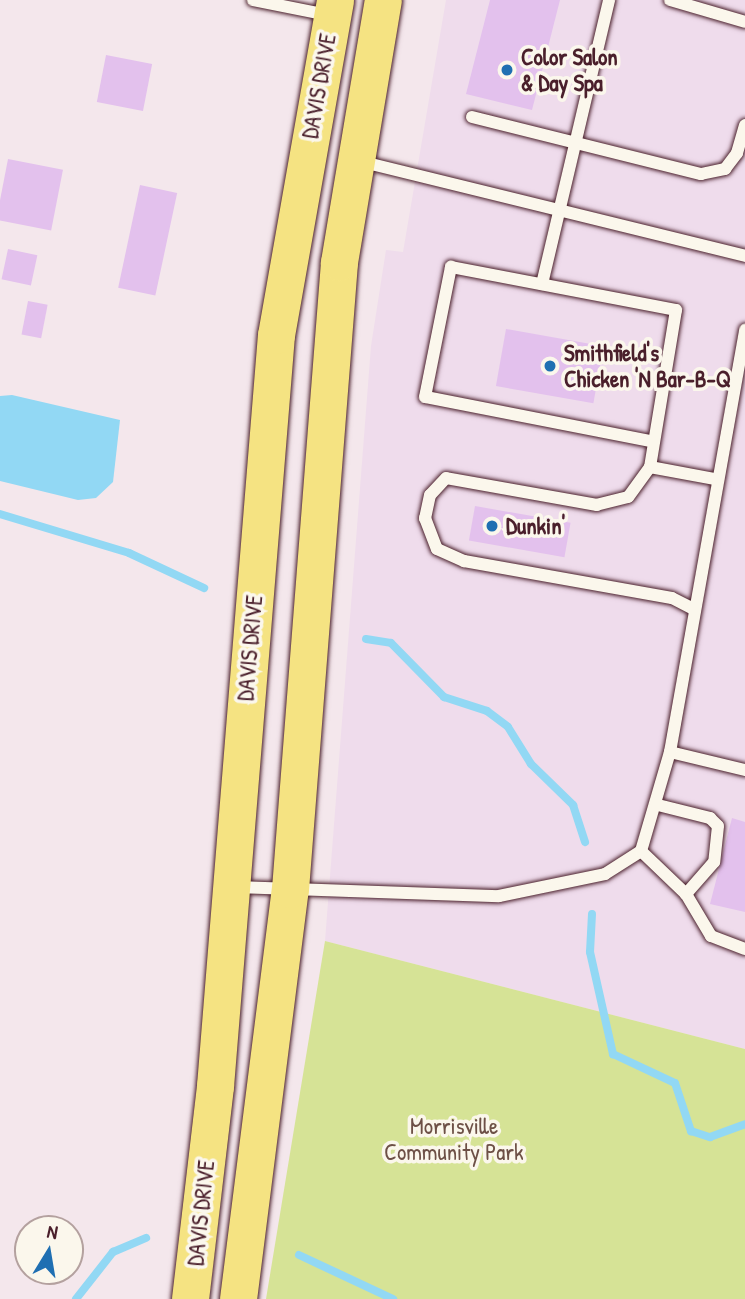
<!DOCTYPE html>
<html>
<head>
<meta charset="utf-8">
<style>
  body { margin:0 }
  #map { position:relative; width:745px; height:1299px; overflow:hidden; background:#f4e7ec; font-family:"Patrick Hand",sans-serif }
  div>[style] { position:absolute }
  .built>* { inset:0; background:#efdcec }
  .green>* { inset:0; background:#d6e396 }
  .water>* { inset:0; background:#92d8f4 }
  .stream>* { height:8px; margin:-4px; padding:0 4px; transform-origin:4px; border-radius:4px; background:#92d8f4 }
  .building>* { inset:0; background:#e3c1ed; transform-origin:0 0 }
  .roads { filter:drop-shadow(0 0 2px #4a1f2b) drop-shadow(0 0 2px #4a1f2b) }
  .service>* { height:12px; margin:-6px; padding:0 6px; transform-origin:6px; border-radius:6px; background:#fbf7ec }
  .primary>* { height:37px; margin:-18.5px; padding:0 18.5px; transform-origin:18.5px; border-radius:18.5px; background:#f5e382 }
  .dots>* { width:19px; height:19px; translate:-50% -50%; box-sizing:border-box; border:4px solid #fbf7ec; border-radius:50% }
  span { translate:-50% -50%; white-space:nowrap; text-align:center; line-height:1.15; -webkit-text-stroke:7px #fbf7ec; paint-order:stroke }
  .poi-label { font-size:23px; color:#4a1f2b; font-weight:700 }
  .left { translate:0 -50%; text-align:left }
  .street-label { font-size:23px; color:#4a1f2b }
  .park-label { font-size:23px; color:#6d5046 }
  .north { position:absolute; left:14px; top:1215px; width:70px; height:70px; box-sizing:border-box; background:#fbf7ec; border:2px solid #b4a19f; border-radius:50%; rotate:11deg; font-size:19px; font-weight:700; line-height:28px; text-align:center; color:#4a1f2b }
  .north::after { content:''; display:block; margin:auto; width:24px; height:32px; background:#1f6fb2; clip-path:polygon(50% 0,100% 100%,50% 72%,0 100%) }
</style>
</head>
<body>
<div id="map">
  <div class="built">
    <div style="clip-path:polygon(446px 0,745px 0,745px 1049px,325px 941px,371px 346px,386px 250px,403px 252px)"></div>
  </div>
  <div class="green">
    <div style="clip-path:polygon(325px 941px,745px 1049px,745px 1299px,266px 1299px)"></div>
  </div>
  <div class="water">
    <div style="clip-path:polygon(12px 395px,120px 420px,113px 482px,96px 498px,78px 500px,0 481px,0 396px)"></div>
  </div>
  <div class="stream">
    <div style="left:0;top:514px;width:135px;rotate:16.8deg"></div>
    <div style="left:129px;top:553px;width:83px;rotate:25deg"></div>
    <div style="left:366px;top:639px;width:25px;rotate:9deg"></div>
    <div style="left:391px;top:643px;width:76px;rotate:45.5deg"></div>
    <div style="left:444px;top:697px;width:45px;rotate:18deg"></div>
    <div style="left:487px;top:711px;width:26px;rotate:37deg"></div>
    <div style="left:508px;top:727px;width:44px;rotate:58.1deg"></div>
    <div style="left:531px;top:764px;width:59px;rotate:44.3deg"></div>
    <div style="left:573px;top:805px;width:39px;rotate:72deg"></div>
    <div style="left:592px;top:914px;width:38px;rotate:93deg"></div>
    <div style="left:590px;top:952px;width:105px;rotate:77.3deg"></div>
    <div style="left:613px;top:1054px;width:68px;rotate:25.1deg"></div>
    <div style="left:675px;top:1083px;width:51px;rotate:71.6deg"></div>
    <div style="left:691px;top:1131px;width:20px;rotate:18deg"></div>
    <div style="left:710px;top:1137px;width:37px;rotate:-20deg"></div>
    <div style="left:299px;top:1255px;width:104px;rotate:25.1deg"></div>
    <div style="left:76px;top:1299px;width:60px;rotate:-51.8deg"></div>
    <div style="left:113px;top:1252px;width:36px;rotate:-23deg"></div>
  </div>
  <div class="building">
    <div style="clip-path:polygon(490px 0,560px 0,532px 110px,466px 94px)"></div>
    <div style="left:106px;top:55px;width:47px;height:48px;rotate:11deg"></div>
    <div style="left:8px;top:159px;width:56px;height:62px;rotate:11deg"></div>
    <div style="left:140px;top:185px;width:38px;height:105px;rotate:12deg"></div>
    <div style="left:8px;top:249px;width:30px;height:31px;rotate:12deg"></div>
    <div style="left:28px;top:301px;width:20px;height:34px;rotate:11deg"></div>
    <div style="left:506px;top:329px;width:99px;height:58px;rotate:10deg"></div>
    <div style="left:475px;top:506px;width:97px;height:35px;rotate:10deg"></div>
    <div style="clip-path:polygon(732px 818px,745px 822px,745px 912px,710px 904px)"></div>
  </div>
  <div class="roads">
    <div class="service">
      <div style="left:253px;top:0;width:76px;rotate:11.3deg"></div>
      <div style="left:670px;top:0;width:78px;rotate:16.3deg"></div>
      <div style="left:472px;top:117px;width:236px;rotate:14deg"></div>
      <div style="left:701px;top:174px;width:25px;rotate:-12deg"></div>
      <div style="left:725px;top:169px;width:20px;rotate:-53deg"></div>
      <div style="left:737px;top:153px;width:29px;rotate:-74deg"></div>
      <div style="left:359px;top:161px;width:398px;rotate:13.8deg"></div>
      <div style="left:542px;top:284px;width:292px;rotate:-76.7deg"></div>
      <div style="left:650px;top:441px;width:229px;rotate:-168.9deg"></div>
      <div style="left:425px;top:397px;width:133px;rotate:-78.7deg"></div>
      <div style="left:451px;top:267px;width:229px;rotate:10.8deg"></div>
      <div style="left:676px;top:310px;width:159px;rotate:99.4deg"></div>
      <div style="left:650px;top:467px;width:65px;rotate:10.6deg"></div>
      <div style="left:650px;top:467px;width:37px;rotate:126deg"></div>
      <div style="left:628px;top:497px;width:32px;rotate:166deg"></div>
      <div style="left:597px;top:505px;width:153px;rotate:-169.9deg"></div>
      <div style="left:446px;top:478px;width:23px;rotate:133deg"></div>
      <div style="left:430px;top:495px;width:24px;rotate:102deg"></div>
      <div style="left:425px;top:518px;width:33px;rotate:69deg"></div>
      <div style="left:437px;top:549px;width:30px;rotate:24deg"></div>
      <div style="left:464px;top:561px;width:211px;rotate:10.1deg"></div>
      <div style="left:672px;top:598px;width:25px;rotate:27deg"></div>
      <div style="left:670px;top:752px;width:77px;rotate:13.5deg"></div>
      <div style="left:658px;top:805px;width:54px;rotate:14deg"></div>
      <div style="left:710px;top:818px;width:11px;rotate:45deg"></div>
      <div style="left:718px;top:826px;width:36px;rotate:96deg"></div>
      <div style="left:714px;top:862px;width:43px;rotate:131.2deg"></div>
      <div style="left:641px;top:851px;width:62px;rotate:43.7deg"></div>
      <div style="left:686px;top:894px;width:49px;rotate:59.2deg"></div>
      <div style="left:711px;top:936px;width:36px;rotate:21deg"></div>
      <div style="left:236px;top:887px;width:263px;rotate:2deg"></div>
      <div style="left:499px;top:896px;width:108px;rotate:-11.7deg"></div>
      <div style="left:605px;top:874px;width:43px;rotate:-32.6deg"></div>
      <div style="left:641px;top:851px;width:103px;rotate:-73.7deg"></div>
      <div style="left:670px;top:752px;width:429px;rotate:-79.9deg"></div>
    </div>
    <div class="primary">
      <div style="left:190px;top:1299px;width:214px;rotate:-83.3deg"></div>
      <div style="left:215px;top:1086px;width:753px;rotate:-85.36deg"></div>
      <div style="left:276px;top:335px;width:340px;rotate:-80deg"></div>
      <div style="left:238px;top:1299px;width:413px;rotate:-82.8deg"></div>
      <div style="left:290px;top:889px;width:629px;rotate:-85.53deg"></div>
      <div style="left:339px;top:262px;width:266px;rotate:-80.5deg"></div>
    </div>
  </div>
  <div class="dots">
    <div style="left:507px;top:70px;background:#1f6fb2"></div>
    <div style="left:550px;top:366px;background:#1f6fb2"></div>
    <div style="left:492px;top:526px;background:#1f6fb2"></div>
  </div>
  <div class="poi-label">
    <span class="left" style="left:521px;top:70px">Color Salon<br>&amp; Day Spa</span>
    <span class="left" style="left:564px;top:366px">Smithfield's<br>Chicken 'N Bar-B-Q</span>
    <span class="left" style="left:506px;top:526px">Dunkin'</span>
  </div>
  <div class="street-label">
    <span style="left:319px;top:86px;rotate:-80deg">DAVIS DRIVE</span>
    <span style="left:250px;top:648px;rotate:-85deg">DAVIS DRIVE</span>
    <span style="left:201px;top:1213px;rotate:-84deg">DAVIS DRIVE</span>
  </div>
  <div class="park-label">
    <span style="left:454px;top:1139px">Morrisville<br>Community Park</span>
  </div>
  <div class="north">N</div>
</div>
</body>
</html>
